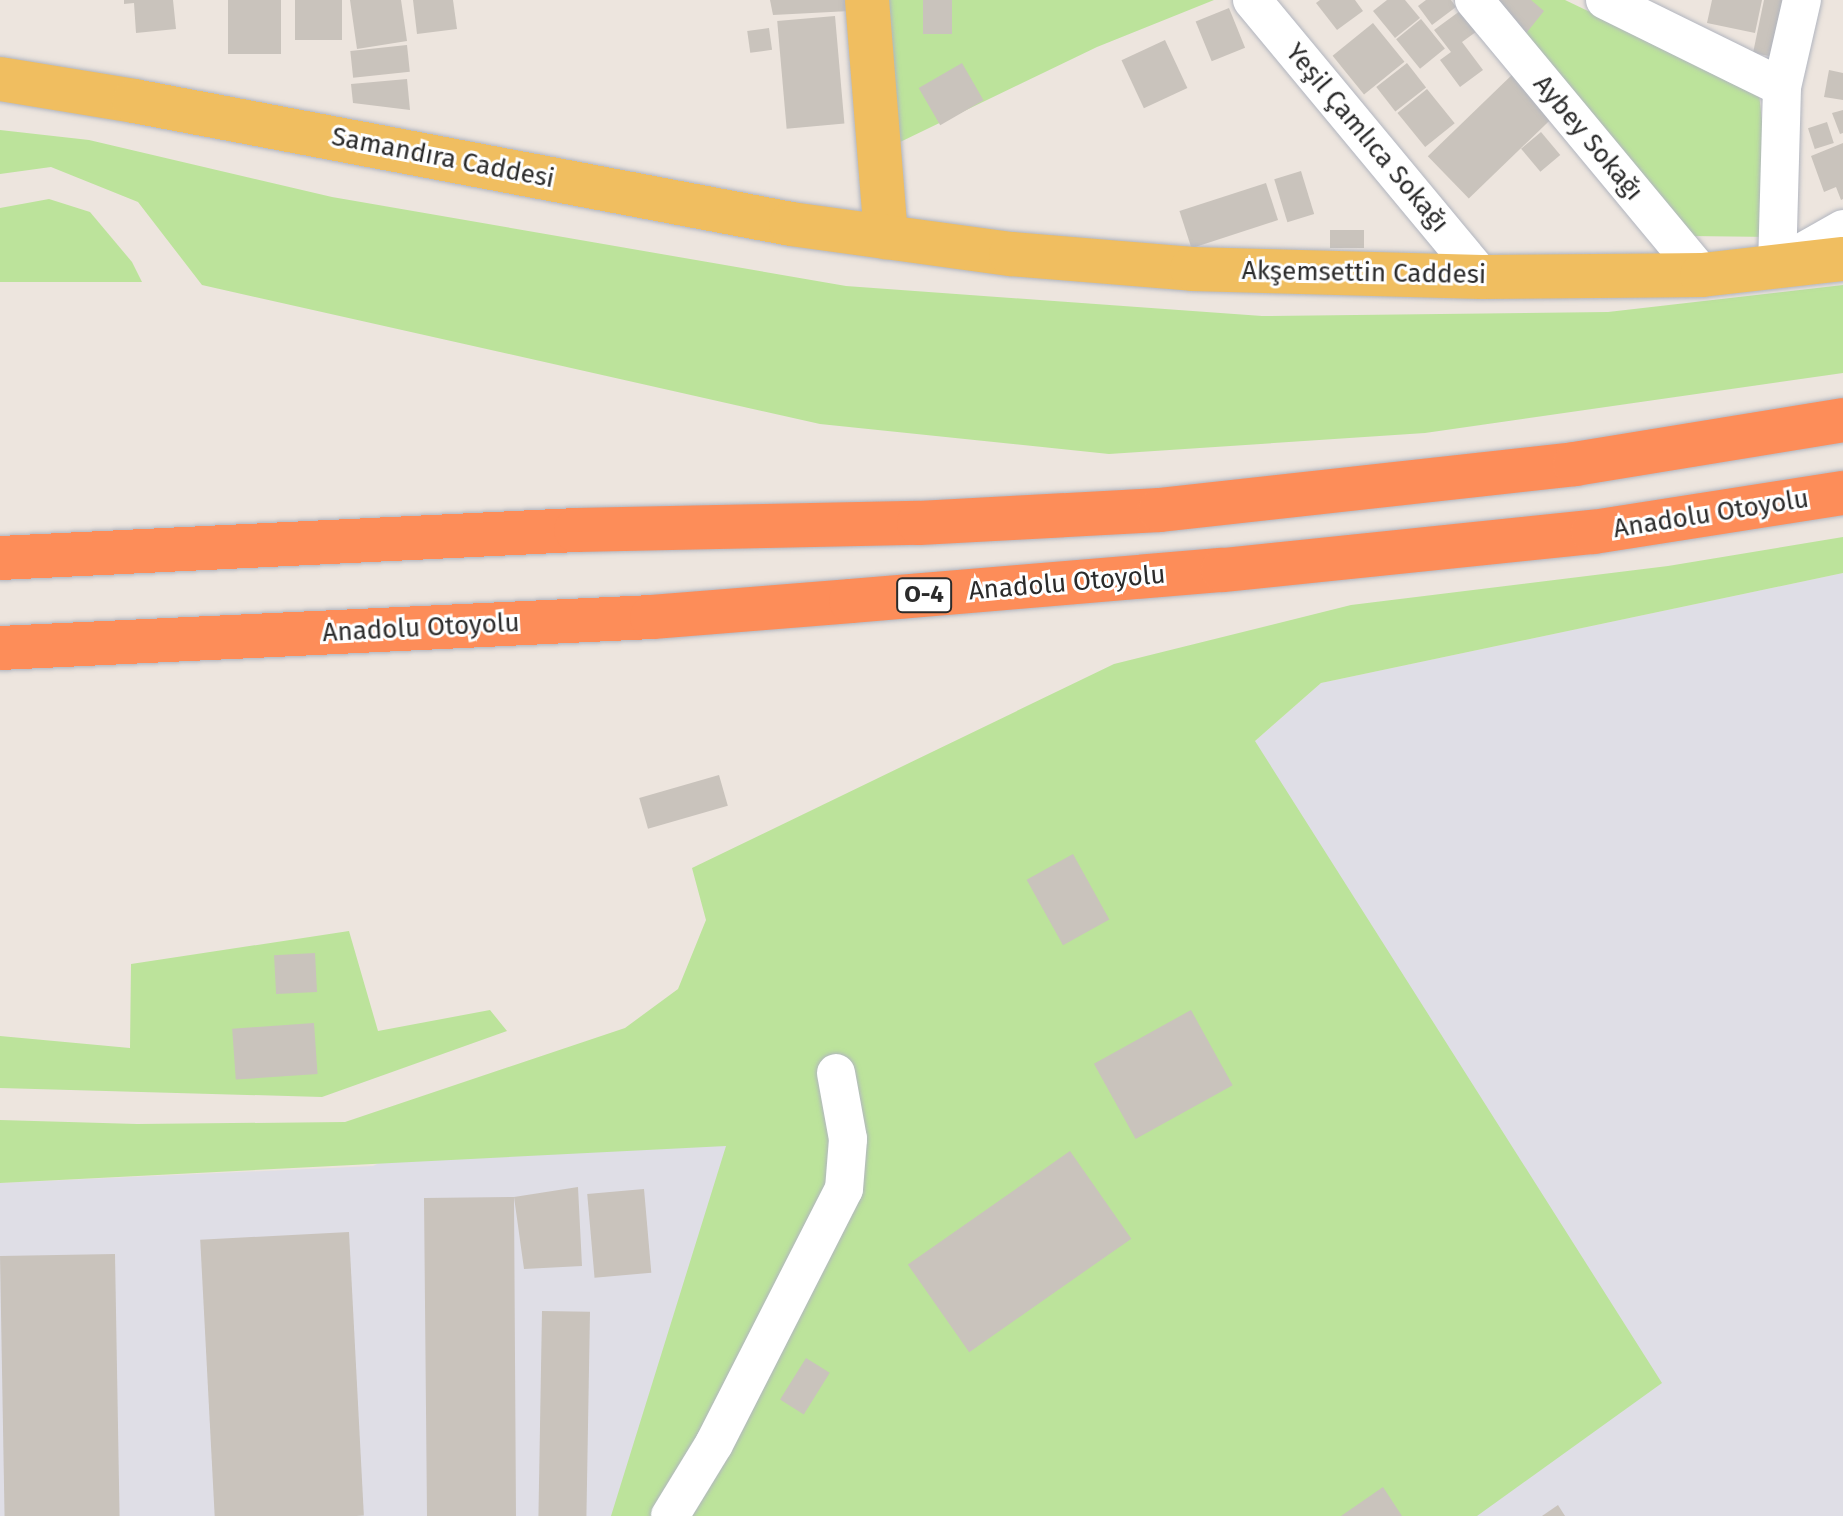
<!DOCTYPE html>
<html>
<head>
<meta charset="utf-8">
<style>
  body { margin:0 }
  #map { position:relative; width:1843px; height:1516px; overflow:hidden; background:#ede5de; font-family:"Fira Sans",sans-serif }
  div>[style] { position:absolute }
  .industrial>* { inset:0; background:#dfdee6 }
  .green>* { inset:0; background:#bce39b }
  .building>* { inset:0; background:#c9c3bc; transform-origin:0 0 }
  .roads { filter:drop-shadow(0 0 2px #b1b5bf) drop-shadow(0 0 2px #b1b5bf) }
  .minor>* { height:38px; margin:-19px; padding:0 19px; transform-origin:19px; border-radius:19px; background:#fff }
  .major>* { height:44px; margin:-22px; padding:0 22px; transform-origin:22px; border-radius:22px; background:#f0be60 }
  .highway>* { height:44px; margin:-22px; padding:0 22px; transform-origin:22px; border-radius:22px; background:#fd8d59 }
  span { translate:-50% -50%; white-space:nowrap; text-align:center; line-height:1.15; -webkit-text-stroke:6px #fff; paint-order:stroke }
  .shield-label span { padding:2px 6px; background:#fff; border:2px solid; border-radius:6px; -webkit-text-stroke-width:0 }
  .shield-label { font-size:24px; color:#2b2b2b; font-weight:700 }
  .street-label { font-size:26px; color:#2b2b2b }
</style>
</head>
<body>
<div id="map">
  <div class="industrial">
    <div style="clip-path:polygon(1843px 573px,1843px 1516px,0 1516px,0 1183px,373px 1166px,1255px 741px,1321px 683px)"></div>
  </div>
  <div class="green">
    <div style="clip-path:polygon(883px 0,1214px 0,1097px 47px,896px 144px)"></div>
    <div style="clip-path:polygon(1488px 0,1565px 0,1759px 93px,1774px 237px,1689px 236px)"></div>
    <div style="clip-path:polygon(0 130px,89px 140px,332px 197px,846px 286px,1262px 316px,1608px 312px,1843px 285px,1843px 373px,1425px 433px,1109px 454px,820px 424px,202px 285px,138px 202px,51px 167px,0 174px)"></div>
    <div style="clip-path:polygon(49px 199px,90px 212px,132px 262px,142px 282px,0 282px,0 208px)"></div>
    <div style="clip-path:polygon(1843px 537px,1843px 573px,1321px 683px,1255px 741px,1662px 1383px,1477px 1516px,611px 1516px,726px 1146px,0 1183px,0 1120px,137px 1124px,345px 1122px,625px 1028px,678px 989px,706px 920px,692px 868px,1114px 664px,1351px 605px,1668px 566px)"></div>
    <div style="clip-path:polygon(349px 931px,378px 1031px,490px 1010px,507px 1031px,322px 1097px,0 1088px,0 1036px,130px 1048px,131px 964px)"></div>
  </div>
  <div class="building">
    <div style="clip-path:polygon(124px 0,173px 0,176px 29px,136px 33px,134px 3px,124px 4px)"></div>
    <div style="left:228px;top:0;width:53px;height:54px"></div>
    <div style="left:295px;top:0;width:47px;height:40px"></div>
    <div style="clip-path:polygon(350px 0,401px 0,407px 41px,357px 49px)"></div>
    <div style="clip-path:polygon(413px 0,453px 0,457px 29px,417px 34px)"></div>
    <div style="clip-path:polygon(770px 0,849px 0,850px 11px,773px 15px)"></div>
    <div style="left:923px;top:0;width:29px;height:34px"></div>
    <div style="clip-path:polygon(1320px 0,1355px 0,1363px 11px,1337px 30px,1316px 3px)"></div>
    <div style="clip-path:polygon(1387px 0,1405px 0,1420px 18px,1395px 38px,1373px 11px)"></div>
    <div style="clip-path:polygon(1426px 0,1451px 0,1456px 7px,1432px 25px,1418px 6px)"></div>
    <div style="clip-path:polygon(1497px 0,1531px 0,1544px 11px,1524px 36px)"></div>
    <div style="clip-path:polygon(1712px 0,1762px 0,1755px 33px,1707px 23px)"></div>
    <div style="clip-path:polygon(1764px 0,1789px 0,1780px 58px,1753px 53px)"></div>
    <div style="left:1229px;top:8px;width:43px;height:36px;rotate:68deg"></div>
    <div style="clip-path:polygon(1464px 8px,1480px 29px,1462px 42px,1483px 70px,1460px 87px,1440px 60px,1451px 52px,1434px 30px)"></div>
    <div style="left:835px;top:16px;width:108px;height:58px;rotate:85deg"></div>
    <div style="left:1421px;top:19px;width:38px;height:32px;rotate:51deg"></div>
    <div style="left:1373px;top:23px;width:50px;height:52px;rotate:51deg"></div>
    <div style="left:769px;top:28px;width:22px;height:22px;rotate:82deg"></div>
    <div style="left:1165px;top:40px;width:53px;height:48px;rotate:65deg"></div>
    <div style="left:407px;top:45px;width:27px;height:57px;rotate:84deg"></div>
    <div style="left:962px;top:63px;width:43px;height:50px;rotate:60deg"></div>
    <div style="left:1407px;top:63px;width:31px;height:39px;rotate:52deg"></div>
    <div style="left:1517px;top:70px;width:59px;height:124px;rotate:46deg"></div>
    <div style="clip-path:polygon(1829px 70px,1843px 73px,1843px 100px,1824px 97px)"></div>
    <div style="clip-path:polygon(407px 79px,410px 110px,353px 103px,351px 84px)"></div>
    <div style="left:1427px;top:89px;width:44px;height:38px;rotate:51deg"></div>
    <div style="clip-path:polygon(1843px 110px,1843px 133px,1840px 134px,1832px 113px)"></div>
    <div style="left:1827px;top:122px;width:22px;height:20px;rotate:72deg"></div>
    <div style="left:1541px;top:132px;width:30px;height:26px;rotate:50deg"></div>
    <div style="clip-path:polygon(1843px 143px,1843px 199px,1841px 200px,1836px 187px,1824px 192px,1811px 156px)"></div>
    <div style="left:1301px;top:171px;width:45px;height:28px;rotate:73deg"></div>
    <div style="left:1266px;top:183px;width:39px;height:91px;rotate:72deg"></div>
    <div style="left:1364px;top:230px;width:18px;height:34px;rotate:90deg"></div>
    <div style="left:719px;top:775px;width:32px;height:83px;rotate:74deg"></div>
    <div style="left:1073px;top:854px;width:75px;height:53px;rotate:61deg"></div>
    <div style="left:315px;top:953px;width:39px;height:41px;rotate:87deg"></div>
    <div style="left:1191px;top:1010px;width:86px;height:111px;rotate:61deg"></div>
    <div style="left:314px;top:1023px;width:51px;height:82px;rotate:86deg"></div>
    <div style="left:1070px;top:1151px;width:107px;height:198px;rotate:55deg"></div>
    <div style="clip-path:polygon(578px 1187px,582px 1266px,524px 1269px,514px 1197px,516px 1516px,427px 1516px,424px 1198px,514px 1197px)"></div>
    <div style="left:644px;top:1189px;width:84px;height:57px;rotate:85deg"></div>
    <div style="left:349px;top:1232px;width:284px;height:149px;rotate:87deg"></div>
    <div style="left:115px;top:1254px;width:262px;height:115px;rotate:89deg"></div>
    <div style="left:542px;top:1311px;width:48px;height:205px;rotate:1deg"></div>
    <div style="left:806px;top:1358px;width:28px;height:49px;rotate:32deg"></div>
    <div style="clip-path:polygon(1383px 1487px,1402px 1516px,1341px 1516px)"></div>
    <div style="clip-path:polygon(1558px 1505px,1565px 1516px,1542px 1516px)"></div>
  </div>
  <div class="roads">
    <div class="minor">
      <div style="left:1252px;top:0;width:360px;rotate:50.3deg"></div>
      <div style="left:1474px;top:0;width:357px;rotate:50.3deg"></div>
      <div style="left:1605px;top:0;width:197px;rotate:26.2deg"></div>
      <div style="left:1783px;top:263px;width:69px;rotate:-29.5deg"></div>
      <div style="left:1777px;top:267px;width:180px;rotate:-88.4deg"></div>
      <div style="left:1782px;top:87px;width:89px;rotate:-77.1deg"></div>
      <div style="left:670px;top:1516px;width:84px;rotate:-58.6deg"></div>
      <div style="left:714px;top:1444px;width:286px;rotate:-63deg"></div>
      <div style="left:844px;top:1189px;width:50px;rotate:-85.4deg"></div>
      <div style="left:848px;top:1139px;width:67px;rotate:-100.3deg"></div>
    </div>
    <div class="major">
      <div style="left:867px;top:0;width:238px;rotate:85.4deg"></div>
      <div style="left:0;top:79px;width:136px;rotate:9.3deg"></div>
      <div style="left:134px;top:101px;width:668px;rotate:10.6deg"></div>
      <div style="left:791px;top:224px;width:222px;rotate:7.8deg"></div>
      <div style="left:1011px;top:254px;width:182px;rotate:4.7deg"></div>
      <div style="left:1192px;top:269px;width:290px;rotate:1.6deg"></div>
      <div style="left:1482px;top:277px;width:220px;rotate:-0.5deg"></div>
      <div style="left:1702px;top:275px;width:142px;rotate:-6.5deg"></div>
    </div>
    <div class="highway">
      <div style="left:0;top:558px;width:577px;rotate:-2.78deg"></div>
      <div style="left:576px;top:530px;width:343px;rotate:-1.2deg"></div>
      <div style="left:919px;top:523px;width:241px;rotate:-3.1deg"></div>
      <div style="left:1160px;top:510px;width:418px;rotate:-6.3deg"></div>
      <div style="left:1575px;top:464px;width:272px;rotate:-9.3deg"></div>
      <div style="left:0;top:648px;width:653px;rotate:-2.72deg"></div>
      <div style="left:652px;top:617px;width:200px;rotate:-4.6deg"></div>
      <div style="left:851px;top:601px;width:373px;rotate:-4.8deg"></div>
      <div style="left:1223px;top:570px;width:372px;rotate:-5.9deg"></div>
      <div style="left:1593px;top:532px;width:253px;rotate:-8.9deg"></div>
    </div>
  </div>
  <div class="shield-label">
    <span style="left:924px;top:595px">O-4</span>
  </div>
  <div class="street-label">
    <span style="left:1367px;top:138px;rotate:50deg">Yeşil Çamlıca Sokağı</span>
    <span style="left:1588px;top:138px;rotate:50deg">Aybey Sokağı</span>
    <span style="left:443px;top:158px;rotate:11deg">Samandıra Caddesi</span>
    <span style="left:1364px;top:273px;rotate:1deg">Akşemsettin Caddesi</span>
    <span style="left:1711px;top:514px;rotate:-9deg">Anadolu Otoyolu</span>
    <span style="left:1067px;top:583px;rotate:-5deg">Anadolu Otoyolu</span>
    <span style="left:421px;top:628px;rotate:-3deg">Anadolu Otoyolu</span>
  </div>
</div>
</body>
</html>
